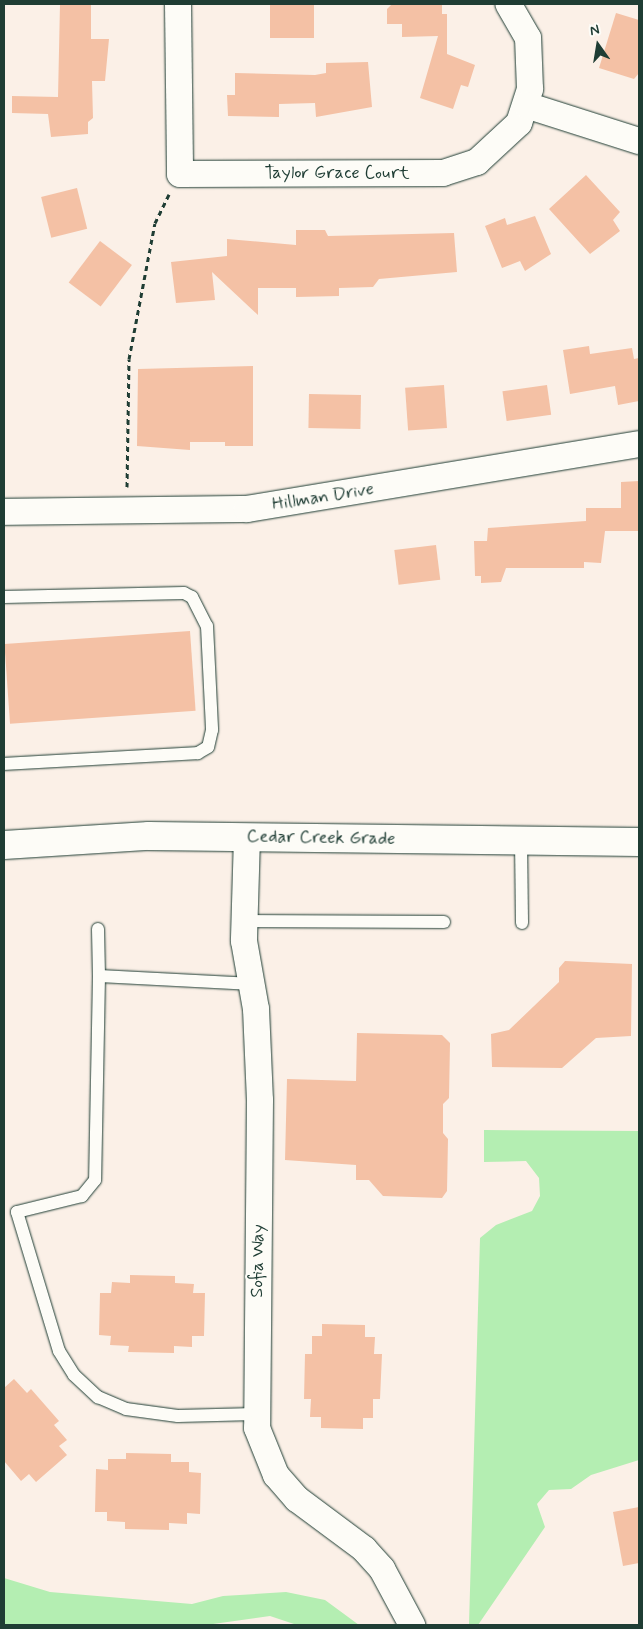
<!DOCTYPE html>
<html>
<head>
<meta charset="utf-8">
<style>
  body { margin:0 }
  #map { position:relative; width:643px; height:1629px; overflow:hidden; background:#fbf0e7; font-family:Mynerve,sans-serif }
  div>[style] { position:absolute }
  .green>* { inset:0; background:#b4eeb2 }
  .building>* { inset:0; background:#f4c1a5; transform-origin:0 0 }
  .path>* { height:3px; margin-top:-1.5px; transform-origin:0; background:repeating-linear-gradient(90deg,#1f3d34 0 5px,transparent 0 9px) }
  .roads { filter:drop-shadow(0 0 1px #1f3d34) drop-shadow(0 0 1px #1f3d34) }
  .lane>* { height:12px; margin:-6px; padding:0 6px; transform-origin:6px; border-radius:6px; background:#fdfcf7 }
  .street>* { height:26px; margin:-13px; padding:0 13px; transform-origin:13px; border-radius:13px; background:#fdfcf7 }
  .secondary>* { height:28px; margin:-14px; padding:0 14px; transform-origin:14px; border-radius:14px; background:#fdfcf7 }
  span { translate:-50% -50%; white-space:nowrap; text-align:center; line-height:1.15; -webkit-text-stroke:4px #fdfcf7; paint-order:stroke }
  .street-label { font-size:18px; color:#1f3d34 }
  .frame { position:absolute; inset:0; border:5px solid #1f3d34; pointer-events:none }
  .north { position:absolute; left:573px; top:20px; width:50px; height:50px; -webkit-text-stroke:4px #fdfcf7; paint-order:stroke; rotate:347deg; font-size:14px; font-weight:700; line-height:20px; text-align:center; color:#1f3d34 }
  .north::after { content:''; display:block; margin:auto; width:18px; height:22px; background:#1f3d34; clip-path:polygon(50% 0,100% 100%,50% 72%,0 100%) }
</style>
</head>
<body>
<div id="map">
  <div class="green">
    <div style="clip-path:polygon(484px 1130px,639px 1131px,639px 1460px,591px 1475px,571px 1489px,549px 1490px,537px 1504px,545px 1527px,478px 1625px,469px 1625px,480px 1238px,496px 1225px,532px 1211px,540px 1196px,539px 1178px,526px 1161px,484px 1162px)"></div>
    <div style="clip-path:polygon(4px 1578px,50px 1592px,192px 1604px,223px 1596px,286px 1592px,325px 1600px,359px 1625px,297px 1625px,270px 1616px,206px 1625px,4px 1625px)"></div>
  </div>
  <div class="building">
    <div style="clip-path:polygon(60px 4px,91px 4px,91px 39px,109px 39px,105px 81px,92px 81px,93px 118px,88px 122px,88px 134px,51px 137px,48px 114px,12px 113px,12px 96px,58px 97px)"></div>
    <div style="left:270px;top:4px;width:44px;height:34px"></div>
    <div style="clip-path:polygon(392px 4px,442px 4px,442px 14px,447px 14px,447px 54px,475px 65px,468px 87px,461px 85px,453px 109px,420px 98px,438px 36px,402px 37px,402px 24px,387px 24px,387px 9px)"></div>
    <div style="clip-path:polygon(616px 13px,639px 20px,639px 73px,634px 79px,599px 68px)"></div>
    <div style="clip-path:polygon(368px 62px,372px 107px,316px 117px,315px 103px,279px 104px,279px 117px,228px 116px,227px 95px,235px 95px,235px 73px,315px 75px,326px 73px,326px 63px)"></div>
    <div style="clip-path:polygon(586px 175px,620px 212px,613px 220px,620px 231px,590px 254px,549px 209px)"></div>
    <div style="left:77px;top:188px;width:42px;height:37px;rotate:76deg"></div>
    <div style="clip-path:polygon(535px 216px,551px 254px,525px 271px,520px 261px,502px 268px,485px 226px,505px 218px,507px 225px)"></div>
    <div style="clip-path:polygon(296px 230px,325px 230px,328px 236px,454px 233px,457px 272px,379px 279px,373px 287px,339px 288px,339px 296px,296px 297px,296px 288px,258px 288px,258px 315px,212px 272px,215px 300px,176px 303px,171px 262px,227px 256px,227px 239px,296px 245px)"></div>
    <div style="left:100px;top:241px;width:40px;height:52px;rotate:37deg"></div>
    <div style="clip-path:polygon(589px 346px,590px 354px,632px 348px,634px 359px,639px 358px,639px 401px,618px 405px,615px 386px,570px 394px,563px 350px)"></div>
    <div style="clip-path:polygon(253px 366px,253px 446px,225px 446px,225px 442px,190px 442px,190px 450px,137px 446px,138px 369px)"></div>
    <div style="left:444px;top:385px;width:43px;height:39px;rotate:86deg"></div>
    <div style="left:547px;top:385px;width:30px;height:45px;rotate:82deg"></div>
    <div style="left:309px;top:394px;width:52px;height:34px;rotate:1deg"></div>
    <div style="clip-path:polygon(639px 481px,639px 531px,605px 531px,601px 563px,584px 562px,584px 568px,506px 568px,501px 582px,481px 583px,481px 576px,475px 576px,474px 541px,487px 541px,488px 528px,586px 521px,586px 508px,621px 508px,621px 482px)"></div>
    <div style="left:436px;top:545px;width:35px;height:42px;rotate:83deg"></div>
    <div style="left:190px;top:631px;width:80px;height:186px;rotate:86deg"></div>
    <div style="clip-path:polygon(565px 961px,632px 964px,631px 1036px,596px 1038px,562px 1068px,492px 1067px,491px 1034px,509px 1030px,559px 982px,559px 968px)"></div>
    <div style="clip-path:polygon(357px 1033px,442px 1035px,450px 1043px,449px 1098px,443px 1104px,443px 1133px,448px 1139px,447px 1191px,442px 1198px,383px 1196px,369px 1180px,356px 1180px,356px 1165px,285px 1160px,287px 1079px,356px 1081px)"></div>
    <div style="clip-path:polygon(130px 1275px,175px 1276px,175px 1283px,194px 1284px,193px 1293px,205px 1293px,204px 1336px,192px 1336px,192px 1347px,174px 1346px,174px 1353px,128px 1352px,129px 1346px,110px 1345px,111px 1336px,99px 1335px,100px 1293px,111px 1293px,112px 1282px,130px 1283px)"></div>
    <div style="clip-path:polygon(322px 1324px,365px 1325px,365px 1337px,375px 1337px,374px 1354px,382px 1354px,380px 1399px,373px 1399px,373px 1418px,363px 1418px,363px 1429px,321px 1428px,321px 1417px,310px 1417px,311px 1399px,304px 1399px,305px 1354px,312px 1354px,312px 1336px,322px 1336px)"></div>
    <div style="clip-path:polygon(14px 1379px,27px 1393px,31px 1389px,59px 1421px,54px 1425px,67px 1440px,59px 1446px,67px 1455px,36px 1482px,29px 1474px,21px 1481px,4px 1461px,4px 1388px)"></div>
    <div style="clip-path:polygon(126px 1453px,171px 1454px,171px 1462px,189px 1462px,189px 1472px,201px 1473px,200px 1514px,187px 1513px,187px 1524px,169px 1523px,169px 1530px,125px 1529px,125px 1522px,107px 1521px,107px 1512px,95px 1512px,96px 1469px,108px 1470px,108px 1459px,126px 1459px)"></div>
    <div style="clip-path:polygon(639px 1507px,639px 1563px,623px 1566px,613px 1512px)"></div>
  </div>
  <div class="path">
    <div style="left:127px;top:487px;width:128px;rotate:-89.1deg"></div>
    <div style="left:129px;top:359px;width:138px;rotate:-79.2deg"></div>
    <div style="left:155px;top:223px;width:32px;rotate:-64deg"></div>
  </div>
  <div class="roads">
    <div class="lane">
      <div style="left:4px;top:597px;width:180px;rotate:-1.3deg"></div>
      <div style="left:184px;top:593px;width:9px;rotate:27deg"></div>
      <div style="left:192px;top:597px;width:33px;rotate:63deg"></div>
      <div style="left:207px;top:626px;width:104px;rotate:87.2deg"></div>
      <div style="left:212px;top:730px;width:17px;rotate:103deg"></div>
      <div style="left:208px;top:747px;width:12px;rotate:149deg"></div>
      <div style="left:198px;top:753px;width:194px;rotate:176.8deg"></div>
      <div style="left:521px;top:840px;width:83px;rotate:89.3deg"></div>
      <div style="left:244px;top:921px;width:200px;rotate:0.3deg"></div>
      <div style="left:98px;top:929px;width:47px;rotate:88.8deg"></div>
      <div style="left:253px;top:984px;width:154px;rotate:-177deg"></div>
      <div style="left:99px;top:976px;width:204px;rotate:91.1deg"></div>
      <div style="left:95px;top:1180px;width:21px;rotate:129deg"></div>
      <div style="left:82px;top:1196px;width:67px;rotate:166.2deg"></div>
      <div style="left:17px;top:1212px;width:145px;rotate:73.2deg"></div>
      <div style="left:59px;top:1351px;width:28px;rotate:58deg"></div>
      <div style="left:74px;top:1375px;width:33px;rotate:43deg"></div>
      <div style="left:98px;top:1397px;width:30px;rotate:23deg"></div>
      <div style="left:126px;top:1409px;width:52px;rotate:7.7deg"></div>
      <div style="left:178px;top:1416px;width:77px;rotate:-1.5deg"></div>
    </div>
    <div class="street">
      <div style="left:178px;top:4px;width:170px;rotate:89.3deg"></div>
      <div style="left:180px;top:174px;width:263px;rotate:-0.2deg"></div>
      <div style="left:443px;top:173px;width:36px;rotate:-18deg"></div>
      <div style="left:477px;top:162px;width:57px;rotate:-42.9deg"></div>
      <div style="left:519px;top:123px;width:36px;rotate:-72deg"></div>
      <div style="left:530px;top:89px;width:51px;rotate:-92.2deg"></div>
      <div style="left:528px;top:38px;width:39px;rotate:-120deg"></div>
      <div style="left:526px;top:105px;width:119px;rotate:17.7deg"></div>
      <div style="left:4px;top:512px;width:243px;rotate:-0.7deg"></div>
      <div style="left:247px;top:509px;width:397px;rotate:-9.4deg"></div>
      <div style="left:247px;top:837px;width:104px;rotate:91.7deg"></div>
      <div style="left:244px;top:941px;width:69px;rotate:80deg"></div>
      <div style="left:256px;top:1009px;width:91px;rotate:87.5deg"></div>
      <div style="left:260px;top:1100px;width:328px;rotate:90.5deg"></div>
      <div style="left:257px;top:1428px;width:51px;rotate:68deg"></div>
      <div style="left:276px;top:1475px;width:32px;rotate:49deg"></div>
      <div style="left:297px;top:1499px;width:84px;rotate:36.7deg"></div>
      <div style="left:364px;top:1549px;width:27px;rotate:48deg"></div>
      <div style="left:382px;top:1569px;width:64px;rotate:61.8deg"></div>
    </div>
    <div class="secondary">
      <div style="left:4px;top:845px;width:145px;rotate:-3.6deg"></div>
      <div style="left:149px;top:836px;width:490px;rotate:0.7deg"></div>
    </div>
  </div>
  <div class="street-label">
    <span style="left:337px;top:173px">Taylor Grace Court</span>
    <span style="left:323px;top:497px;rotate:-9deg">Hillman Drive</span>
    <span style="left:321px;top:838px;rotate:1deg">Cedar Creek Grade</span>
    <span style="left:258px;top:1261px;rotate:-89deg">Sofia Way</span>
  </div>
  <div class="frame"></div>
  <div class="north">N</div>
</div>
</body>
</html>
